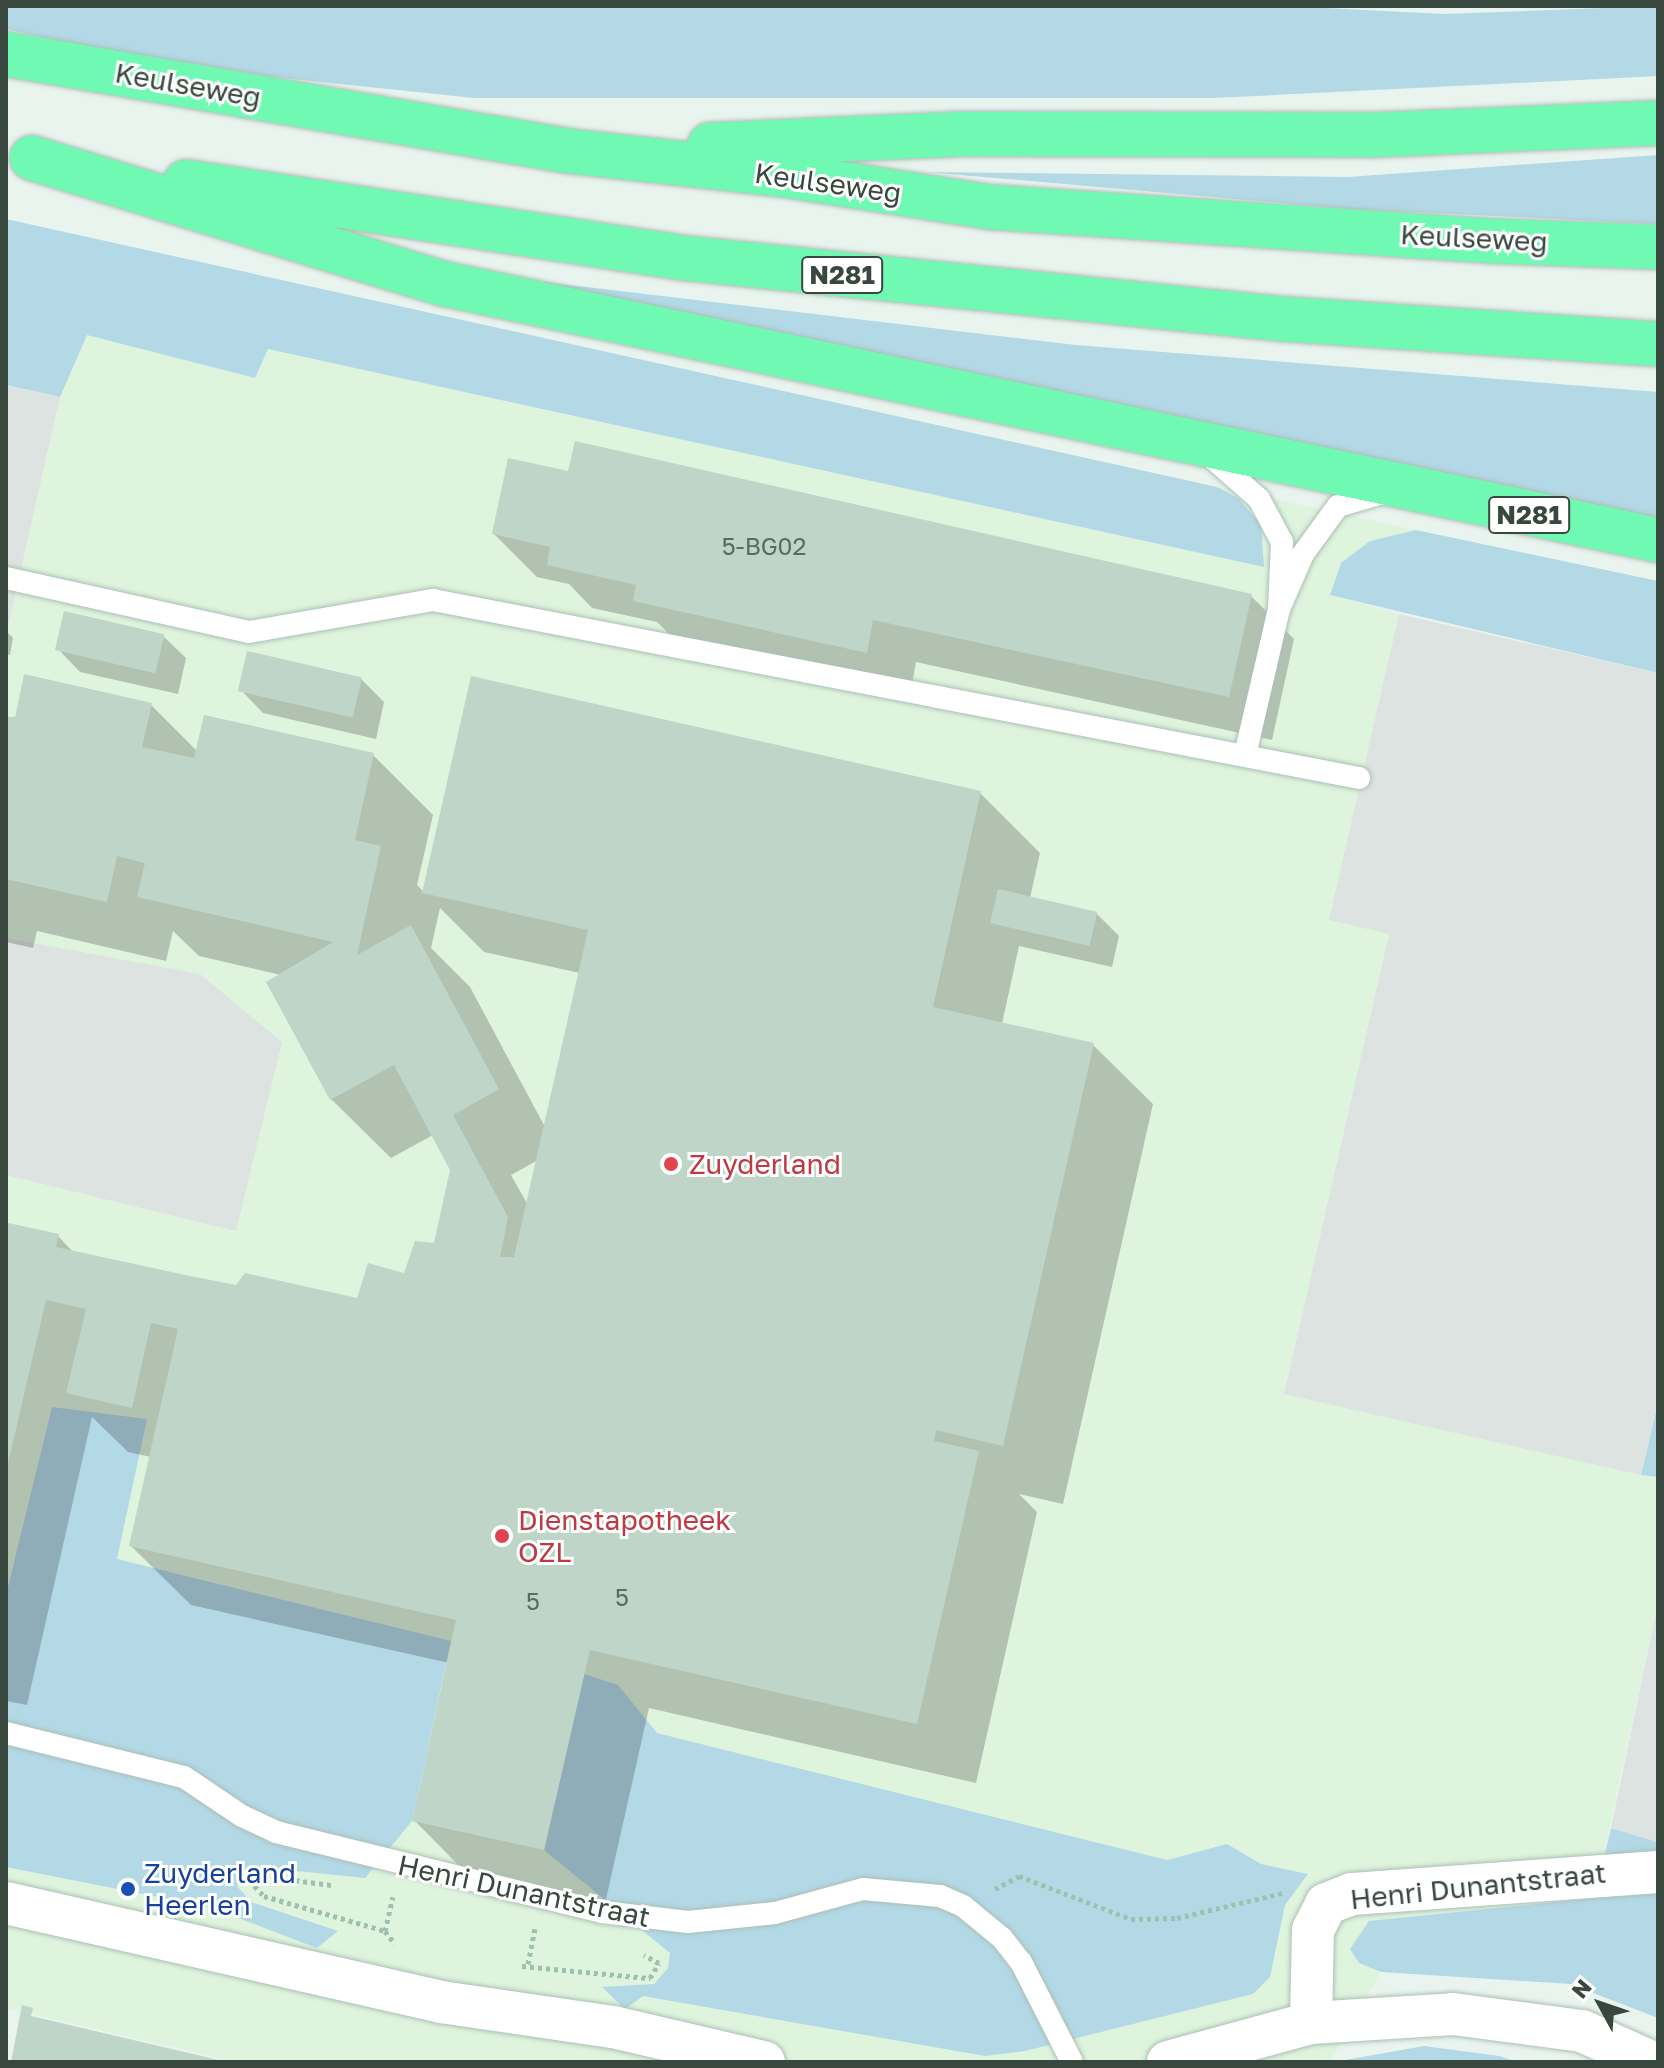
<!DOCTYPE html>
<html>
<head>
<meta charset="utf-8">
<style>
  body { margin:0 }
  #map { position:relative; width:1664px; height:2068px; overflow:hidden; background:#e9f4ef; font-family:"Golos Text",sans-serif }
  div>[style] { position:absolute }
  .medical>* { inset:0; background:#def4dd }
  .green>* { inset:0; background:#b3d9e7 }
  .parking>* { inset:0; background:#dde3e0 }
  .shadow>* { inset:0; background:#0003 }
  .building>* { inset:0; background:#bfd5c8; transform-origin:0 0 }
  .path>* { height:5px; margin-top:-2.5px; transform-origin:0; background:repeating-linear-gradient(90deg,#9dc1ae 0 4px,transparent 0 8px) }
  .roads { filter:drop-shadow(0 0 2px #acbfb5) drop-shadow(0 0 2px #acbfb5) }
  .lane>* { height:22px; margin:-11px; padding:0 11px; transform-origin:11px; border-radius:11px; background:#fff }
  .street>* { height:42px; margin:-21px; padding:0 21px; transform-origin:21px; border-radius:21px; background:#fff }
  .highway>* { height:44px; margin:-22px; padding:0 22px; transform-origin:22px; border-radius:22px; background:#6ff9b3 }
  .dots>* { width:22px; height:22px; translate:-50% -50%; box-sizing:border-box; border:4px solid #fff; border-radius:50% }
  span { translate:-50% -50%; white-space:nowrap; text-align:center; line-height:1.15; -webkit-text-stroke:6px #fff; paint-order:stroke }
  .number-label { font-size:24px; color:#5a6b60 }
  .number-label span { -webkit-text-stroke-width:0 }
  .shield-label span { padding:2px 6px; background:#fff; border:2px solid; border-radius:6px; -webkit-text-stroke-width:0 }
  .shield-label { font-size:26px; color:#38483e; font-weight:700 }
  .street-label { font-size:28px; color:#38483e }
  .health-label { font-size:28px; color:#be3a42 }
  .left { translate:0 -50%; text-align:left }
  .transit-label { font-size:28px; color:#164399 }
  .frame { position:absolute; inset:0; border:8px solid #38483e; pointer-events:none }
  .north { position:absolute; left:1560px; top:1964px; width:80px; height:80px; -webkit-text-stroke:6px #fff; paint-order:stroke; rotate:310deg; font-size:22px; font-weight:700; line-height:32px; text-align:center; color:#38483e }
  .north::after { content:''; display:block; margin:auto; width:28px; height:36px; background:#38483e; clip-path:polygon(50% 0,100% 100%,50% 72%,0 100%) }
</style>
</head>
<body>
<div id="map">
  <div class="medical">
    <div style="clip-path:polygon(87px 335px,255px 378px,268px 349px,1264px 567px,1238px 498px,1217px 487px,1416px 530px,1370px 541px,1341px 563px,1330px 595px,1399px 614px,1330px 920px,1389px 933px,1284px 1393px,1658px 1477px,1658px 1603px,1594px 1898px,1369px 1921px,1359px 1963px,1381px 1972px,1330px 2062px,236px 2062px,6px 2008px,6px 635px,60px 397px)"></div>
  </div>
  <div class="green">
    <div style="clip-path:polygon(6px 6px,1286px 6px,1444px 14px,1658px 6px,1658px 76px,1214px 98px,474px 98px,273px 77px,64px 42px,6px 29px)"></div>
    <div style="clip-path:polygon(1658px 155px,1658px 224px,1350px 209px,926px 172px,1348px 177px)"></div>
    <div style="clip-path:polygon(6px 219px,1217px 487px,1238px 498px,1261px 525px,1264px 567px,268px 349px,255px 378px,87px 335px,60px 397px,6px 385px)"></div>
    <div style="clip-path:polygon(485px 275px,1076px 345px,1658px 392px,1658px 526px)"></div>
    <div style="clip-path:polygon(1416px 530px,1658px 581px,1658px 673px,1330px 595px,1341px 563px,1370px 541px)"></div>
    <div style="clip-path:polygon(1658px 1402px,1658px 1477px,1641px 1475px)"></div>
    <div style="clip-path:polygon(52px 1407px,147px 1419px,117px 1559px,451px 1641px,412px 1821px,365px 1878px,257px 1867px,244px 1871px,237px 1886px,251px 1902px,338px 1931px,317px 1948px,209px 1907px,6px 1867px,6px 1595px)"></div>
    <div style="clip-path:polygon(584px 1674px,618px 1685px,657px 1733px,1167px 1860px,1227px 1844px,1261px 1864px,1308px 1874px,1285px 1905px,1270px 1977px,1253px 1994px,1025px 2051px,985px 2056px,643px 1996px,625px 2009px,602px 1987px,654px 1984px,668px 1968px,670px 1953px,544px 1850px)"></div>
    <div style="clip-path:polygon(1611px 1828px,1658px 1842px,1658px 2018px,1570px 1984px,1381px 1972px,1359px 1963px,1350px 1949px,1369px 1921px,1594px 1898px)"></div>
    <div style="clip-path:polygon(1424px 2046px,1499px 2056px,1518px 2062px,1334px 2062px)"></div>
  </div>
  <div class="parking">
    <div style="clip-path:polygon(6px 385px,60px 397px,6px 635px)"></div>
    <div style="clip-path:polygon(1399px 614px,1658px 673px,1658px 1402px,1641px 1475px,1284px 1394px,1389px 934px,1329px 920px)"></div>
    <div style="clip-path:polygon(6px 938px,200px 974px,282px 1042px,236px 1231px,6px 1175px)"></div>
    <div style="clip-path:polygon(1658px 1603px,1658px 1842px,1611px 1828px)"></div>
  </div>
  <div class="shadow">
    <div style="clip-path:polygon(569px 474px,1251px 596px,1294px 639px,1272px 740px,916px 662px,910px 696px,679px 644px,657px 622px,592px 608px,569px 584px,537px 577px,494px 534px)"></div>
    <div style="clip-path:polygon(6px 631px,13px 638px,10px 655px,6px 654px)"></div>
    <div style="clip-path:polygon(163px 636px,186px 658px,178px 694px,80px 672px,58px 649px)"></div>
    <div style="clip-path:polygon(361px 679px,384px 702px,376px 739px,263px 713px,241px 690px)"></div>
    <div style="clip-path:polygon(evenodd,151px 705px,198px 752px,373px 755px,433px 815px,417px 885px,424px 892px,980px 793px,1040px 853px,1030px 898px,1096px 913px,1119px 936px,1112px 967px,1019px 946px,1002px 1024px,1093px 1045px,1153px 1104px,1063px 1504px,1019px 1494px,1037px 1512px,976px 1783px,649px 1708px,604px 1908px,473px 1880px,414px 1820px,449px 1663px,191px 1605px,131px 1546px,151px 1457px,128px 1452px,92px 1417px,27px 1705px,6px 1701px,9px 1226px,58px 1236px,74px 1253px,236px 1287px,358px 1300px,406px 1275px,435px 1245px,452px 1170px,433px 1135px,391px 1158px,331px 1099px,281px 975px,199px 956px,173px 931px,166px 961px,37px 931px,33px 948px,6px 942px,6px 718px,151px 705px,440px 908px,484px 952px,580px 973px,545px 1127px,470px 987px,431px 948px,440px 908px,151px 705px,538px 1160px,528px 1205px,511px 1175px,538px 1160px)"></div>
  </div>
  <div class="building">
    <div style="clip-path:polygon(575px 441px,1252px 594px,1229px 697px,873px 620px,867px 653px,633px 601px,636px 585px,547px 565px,550px 547px,492px 534px,508px 458px,568px 471px)"></div>
    <div style="left:64px;top:611px;width:103px;height:40px;rotate:13deg"></div>
    <div style="left:247px;top:651px;width:118px;height:41px;rotate:13deg"></div>
    <div style="clip-path:polygon(24px 674px,152px 703px,142px 747px,194px 758px,204px 715px,374px 753px,355px 840px,381px 846px,357px 955px,411px 925px,499px 1089px,453px 1115px,508px 1217px,500px 1257px,514px 1257px,588px 930px,422px 893px,471px 676px,981px 791px,933px 1007px,1094px 1043px,1003px 1446px,936px 1430px,934px 1441px,979px 1451px,917px 1724px,590px 1650px,544px 1850px,412px 1821px,456px 1620px,129px 1546px,178px 1329px,151px 1323px,132px 1408px,66px 1393px,86px 1309px,46px 1300px,6px 1472px,8px 1223px,59px 1234px,56px 1247px,190px 1276px,236px 1285px,245px 1273px,357px 1298px,368px 1263px,404px 1273px,415px 1241px,434px 1243px,450px 1170px,394px 1065px,330px 1100px,266px 982px,333px 942px,137px 897px,145px 863px,117px 856px,107px 902px,6px 879px,6px 716px,15px 718px)"></div>
    <div style="left:998px;top:889px;width:102px;height:35px;rotate:13deg"></div>
    <div style="clip-path:polygon(22px 2005px,33px 2008px,31px 2016px,227px 2062px,11px 2062px)"></div>
  </div>
  <div class="path">
    <div style="left:331px;top:1885px;width:76px;rotate:-172.4deg"></div>
    <div style="left:256px;top:1875px;width:9px;rotate:144deg"></div>
    <div style="left:249px;top:1880px;width:22px;rotate:47deg"></div>
    <div style="left:264px;top:1896px;width:126px;rotate:16.1deg"></div>
    <div style="left:385px;top:1931px;width:16px;rotate:52deg"></div>
    <div style="left:995px;top:1889px;width:27px;rotate:-28deg"></div>
    <div style="left:1019px;top:1876px;width:120px;rotate:21deg"></div>
    <div style="left:1131px;top:1919px;width:46px;rotate:-1.2deg"></div>
    <div style="left:1177px;top:1918px;width:109px;rotate:-13.3deg"></div>
    <div style="left:385px;top:1931px;width:35px;rotate:-77deg"></div>
    <div style="left:528px;top:1964px;width:36px;rotate:-79deg"></div>
    <div style="left:522px;top:1966px;width:129px;rotate:5.4deg"></div>
    <div style="left:650px;top:1978px;width:17px;rotate:-59deg"></div>
    <div style="left:659px;top:1963px;width:17px;rotate:-152deg"></div>
    <div style="left:6px;top:1989px;width:2px"></div>
  </div>
  <div class="roads">
    <div class="lane">
      <div style="left:1208px;top:454px;width:68px;rotate:41.4deg"></div>
      <div style="left:1259px;top:499px;width:49px;rotate:61.9deg"></div>
      <div style="left:1282px;top:542px;width:67px;rotate:92.6deg"></div>
      <div style="left:1279px;top:609px;width:60px;rotate:-66.4deg"></div>
      <div style="left:1303px;top:554px;width:59px;rotate:-53.9deg"></div>
      <div style="left:1338px;top:506px;width:50px;rotate:-16.3deg"></div>
      <div style="left:6px;top:578px;width:249px;rotate:12.5deg"></div>
      <div style="left:249px;top:632px;width:187px;rotate:-9.9deg"></div>
      <div style="left:433px;top:600px;width:943px;rotate:10.88deg"></div>
      <div style="left:1245px;top:755px;width:150px;rotate:-76.9deg"></div>
      <div style="left:6px;top:1733px;width:183px;rotate:13.9deg"></div>
      <div style="left:184px;top:1777px;width:70px;rotate:33.9deg"></div>
      <div style="left:242px;top:1816px;width:38px;rotate:25deg"></div>
      <div style="left:276px;top:1832px;width:336px;rotate:13.8deg"></div>
      <div style="left:602px;top:1912px;width:87px;rotate:6.6deg"></div>
      <div style="left:688px;top:1922px;width:87px;rotate:-5.9deg"></div>
      <div style="left:775px;top:1913px;width:91px;rotate:-15.3deg"></div>
      <div style="left:863px;top:1889px;width:77px;rotate:5.2deg"></div>
      <div style="left:940px;top:1896px;width:25px;rotate:23deg"></div>
      <div style="left:963px;top:1906px;width:50px;rotate:39.4deg"></div>
      <div style="left:1002px;top:1938px;width:31px;rotate:52deg"></div>
      <div style="left:1021px;top:1962px;width:112px;rotate:63deg"></div>
    </div>
    <div class="street">
      <div style="left:6px;top:1903px;width:446px;rotate:12.8deg"></div>
      <div style="left:441px;top:2002px;width:174px;rotate:8.3deg"></div>
      <div style="left:613px;top:2027px;width:155px;rotate:13.1deg"></div>
      <div style="left:1311px;top:2023px;width:93px;rotate:-88.8deg"></div>
      <div style="left:1313px;top:1930px;width:29px;rotate:-63deg"></div>
      <div style="left:1326px;top:1904px;width:28px;rotate:-21deg"></div>
      <div style="left:1352px;top:1894px;width:307px;rotate:-4.1deg"></div>
      <div style="left:1168px;top:2062px;width:148px;rotate:-15.3deg"></div>
      <div style="left:1311px;top:2023px;width:142px;rotate:-3.6deg"></div>
      <div style="left:1453px;top:2014px;width:130px;rotate:7.5deg"></div>
      <div style="left:1582px;top:2031px;width:76px;rotate:24.2deg"></div>
    </div>
    <div class="highway">
      <div style="left:6px;top:54px;width:570px;rotate:9.79deg"></div>
      <div style="left:568px;top:151px;width:218px;rotate:6.3deg"></div>
      <div style="left:785px;top:175px;width:206px;rotate:8.9deg"></div>
      <div style="left:989px;top:207px;width:505px;rotate:3.86deg"></div>
      <div style="left:1493px;top:241px;width:165px;rotate:2.1deg"></div>
      <div style="left:710px;top:145px;width:247px;rotate:-2.5deg"></div>
      <div style="left:957px;top:134px;width:414px;rotate:0.1deg"></div>
      <div style="left:1371px;top:135px;width:287px;rotate:-2.4deg"></div>
      <div style="left:32px;top:158px;width:432px;rotate:17deg"></div>
      <div style="left:445px;top:284px;width:1240px;rotate:11.92deg"></div>
      <div style="left:186px;top:182px;width:504px;rotate:8.68deg"></div>
      <div style="left:684px;top:258px;width:601px;rotate:5.82deg"></div>
      <div style="left:1282px;top:319px;width:377px;rotate:3.8deg"></div>
    </div>
  </div>
  <div class="dots">
    <div style="left:671px;top:1164px;background:#e0444e"></div>
    <div style="left:502px;top:1536px;background:#e0444e"></div>
    <div style="left:128px;top:1889px;background:#1a4fb4"></div>
  </div>
  <div class="number-label">
    <span style="left:764px;top:546px">5-BG02</span>
    <span style="left:622px;top:1597px">5</span>
    <span style="left:533px;top:1601px">5</span>
  </div>
  <div class="shield-label">
    <span style="left:842px;top:275px">N281</span>
    <span style="left:1529px;top:515px">N281</span>
  </div>
  <div class="street-label">
    <span style="left:188px;top:85px;rotate:10deg">Keulseweg</span>
    <span style="left:828px;top:183px;rotate:8deg">Keulseweg</span>
    <span style="left:1474px;top:238px;rotate:3deg">Keulseweg</span>
    <span style="left:1478px;top:1886px;rotate:-6deg">Henri Dunantstraat</span>
    <span style="left:524px;top:1891px;rotate:12deg">Henri Dunantstraat</span>
  </div>
  <div class="health-label">
    <span class="left" style="left:689px;top:1164px">Zuyderland</span>
    <span class="left" style="left:518px;top:1536px">Dienstapotheek<br>OZL</span>
  </div>
  <div class="transit-label">
    <span class="left" style="left:144px;top:1889px">Zuyderland<br>Heerlen</span>
  </div>
  <div class="frame"></div>
  <div class="north">N</div>
</div>
</body>
</html>
